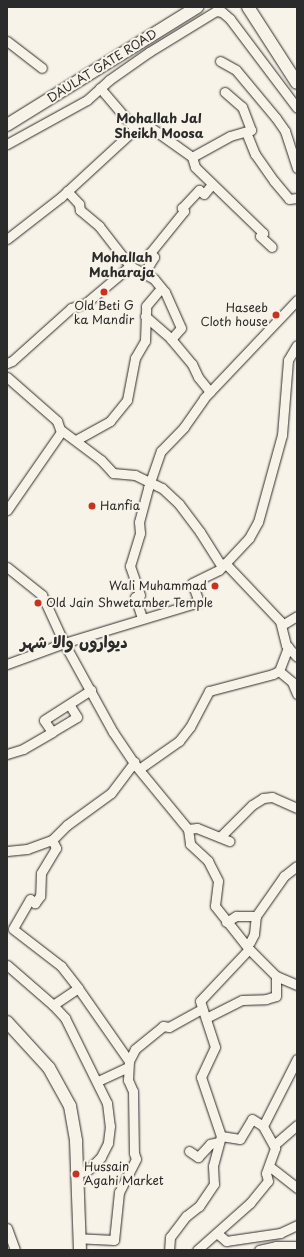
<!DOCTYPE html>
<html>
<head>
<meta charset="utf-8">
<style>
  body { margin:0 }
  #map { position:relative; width:304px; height:1257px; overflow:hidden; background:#f7f3e8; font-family:"Playpen Sans","Playpen Sans Arabic",sans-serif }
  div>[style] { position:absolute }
  .roads { filter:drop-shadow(0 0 1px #2b2b2b) drop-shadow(0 0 1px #2b2b2b) }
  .minor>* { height:9px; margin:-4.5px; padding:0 4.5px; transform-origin:4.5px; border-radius:4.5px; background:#f7f3e8 }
  .major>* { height:12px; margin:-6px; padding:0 6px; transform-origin:6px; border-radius:6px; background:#f7f3e8 }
  .dots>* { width:11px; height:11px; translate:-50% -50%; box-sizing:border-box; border:2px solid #f7f3e8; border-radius:50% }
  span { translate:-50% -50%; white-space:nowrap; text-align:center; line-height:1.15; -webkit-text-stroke:4px #f7f3e8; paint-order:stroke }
  .street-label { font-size:12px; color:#2b2b2b }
  .poi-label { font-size:12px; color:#2b2b2b }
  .right { translate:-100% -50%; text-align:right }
  .left { translate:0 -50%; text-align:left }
  .neighbourhood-label { font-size:13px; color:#2b2b2b; font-weight:700 }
  .district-label { font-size:16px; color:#2b2b2b; font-weight:700 }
  .frame { position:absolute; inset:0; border:8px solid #2b2b2b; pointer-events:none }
</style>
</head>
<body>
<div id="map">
  <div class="roads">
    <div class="minor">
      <div style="left:7px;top:41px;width:44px;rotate:37.6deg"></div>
      <div style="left:220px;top:61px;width:18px;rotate:29deg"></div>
      <div style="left:236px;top:70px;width:62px;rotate:50.2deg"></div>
      <div style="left:276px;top:118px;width:16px;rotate:55deg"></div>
      <div style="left:285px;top:131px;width:39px;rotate:72deg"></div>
      <div style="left:135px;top:129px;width:15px;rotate:-8deg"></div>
      <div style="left:150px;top:127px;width:52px;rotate:35.5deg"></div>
      <div style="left:192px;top:157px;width:10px;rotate:73deg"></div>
      <div style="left:195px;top:167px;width:95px;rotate:44.1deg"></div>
      <div style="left:263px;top:233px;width:4px;rotate:135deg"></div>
      <div style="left:260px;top:236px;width:16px;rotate:43deg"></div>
      <div style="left:246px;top:132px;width:24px;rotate:68deg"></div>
      <div style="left:255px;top:154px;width:33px;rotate:55deg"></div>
      <div style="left:274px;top:181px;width:23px;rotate:50deg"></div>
      <div style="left:289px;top:199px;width:8px;rotate:-7deg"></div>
      <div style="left:7px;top:144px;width:91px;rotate:-28.8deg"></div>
      <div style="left:87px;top:100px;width:30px;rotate:-42deg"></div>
      <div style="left:109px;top:80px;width:49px;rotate:-35deg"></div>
      <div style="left:149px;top:52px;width:79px;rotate:-31.5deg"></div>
      <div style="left:216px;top:11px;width:6px;rotate:9deg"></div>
      <div style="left:222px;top:12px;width:11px;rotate:41deg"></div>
      <div style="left:230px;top:19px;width:111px;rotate:53deg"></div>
      <div style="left:192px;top:157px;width:43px;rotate:-28.9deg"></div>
      <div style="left:230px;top:136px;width:22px;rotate:-16deg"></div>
      <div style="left:251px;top:130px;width:25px;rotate:-111deg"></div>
      <div style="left:242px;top:107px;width:23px;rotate:-139deg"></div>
      <div style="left:67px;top:191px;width:18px;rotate:47deg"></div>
      <div style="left:79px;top:204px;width:6px;rotate:81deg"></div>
      <div style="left:80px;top:210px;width:25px;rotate:40deg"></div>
      <div style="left:99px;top:226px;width:51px;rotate:52.2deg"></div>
      <div style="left:130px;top:266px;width:27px;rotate:28deg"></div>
      <div style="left:154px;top:279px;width:17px;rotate:50deg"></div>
      <div style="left:165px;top:292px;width:39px;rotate:66deg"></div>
      <div style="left:181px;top:328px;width:15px;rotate:132deg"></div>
      <div style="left:171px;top:339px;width:33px;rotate:50deg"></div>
      <div style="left:192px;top:364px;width:14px;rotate:65deg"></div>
      <div style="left:198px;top:377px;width:19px;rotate:51deg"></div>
      <div style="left:7px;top:239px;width:68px;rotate:-37.9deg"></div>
      <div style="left:61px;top:197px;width:100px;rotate:-42.6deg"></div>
      <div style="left:135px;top:129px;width:54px;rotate:-130.5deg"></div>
      <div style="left:144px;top:273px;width:19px;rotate:-58deg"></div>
      <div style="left:154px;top:257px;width:6px;rotate:-135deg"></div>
      <div style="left:150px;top:253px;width:54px;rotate:-51deg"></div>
      <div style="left:184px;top:211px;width:4px;rotate:-124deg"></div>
      <div style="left:182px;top:208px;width:25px;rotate:-47deg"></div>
      <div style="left:199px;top:190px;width:6px;rotate:39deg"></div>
      <div style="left:204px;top:194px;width:13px;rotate:-51deg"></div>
      <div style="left:145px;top:316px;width:35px;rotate:41deg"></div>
      <div style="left:7px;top:363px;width:5px;rotate:-22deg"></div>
      <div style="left:12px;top:361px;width:79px;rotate:-41.9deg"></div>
      <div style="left:71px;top:308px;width:16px;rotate:-18deg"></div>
      <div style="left:86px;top:303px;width:57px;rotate:-40.1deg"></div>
      <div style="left:7px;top:377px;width:67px;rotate:41.3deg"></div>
      <div style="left:57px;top:421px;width:12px;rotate:70deg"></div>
      <div style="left:61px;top:432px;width:95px;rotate:124.7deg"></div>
      <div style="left:61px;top:430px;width:50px;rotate:36.9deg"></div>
      <div style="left:101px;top:460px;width:18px;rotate:47deg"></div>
      <div style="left:113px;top:473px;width:22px;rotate:5deg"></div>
      <div style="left:135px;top:475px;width:30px;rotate:26deg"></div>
      <div style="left:162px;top:488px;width:23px;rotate:43deg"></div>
      <div style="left:179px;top:504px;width:35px;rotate:53deg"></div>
      <div style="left:200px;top:532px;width:41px;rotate:57.8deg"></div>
      <div style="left:76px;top:440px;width:39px;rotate:-29deg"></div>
      <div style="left:110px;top:421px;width:27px;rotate:-51deg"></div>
      <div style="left:127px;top:400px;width:43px;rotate:-79.2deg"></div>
      <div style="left:135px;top:358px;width:20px;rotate:-60deg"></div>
      <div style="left:145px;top:341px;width:35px;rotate:-88deg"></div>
      <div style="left:146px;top:306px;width:23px;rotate:-50deg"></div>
      <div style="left:225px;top:563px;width:80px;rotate:46.5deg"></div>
      <div style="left:280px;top:621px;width:25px;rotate:76deg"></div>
      <div style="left:286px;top:645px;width:16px;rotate:47deg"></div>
      <div style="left:7px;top:567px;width:45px;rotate:38.7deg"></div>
      <div style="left:42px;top:595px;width:53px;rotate:65.4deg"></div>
      <div style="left:64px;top:643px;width:102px;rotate:61.2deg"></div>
      <div style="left:113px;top:732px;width:41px;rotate:55.9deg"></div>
      <div style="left:136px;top:766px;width:82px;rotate:50.5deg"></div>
      <div style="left:188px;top:829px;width:15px;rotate:82deg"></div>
      <div style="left:190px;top:844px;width:25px;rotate:43deg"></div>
      <div style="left:208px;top:861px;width:22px;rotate:63deg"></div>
      <div style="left:218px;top:881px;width:25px;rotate:97deg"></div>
      <div style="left:215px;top:906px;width:55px;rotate:51.7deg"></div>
      <div style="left:249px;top:949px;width:71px;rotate:133.3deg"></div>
      <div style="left:200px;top:1001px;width:48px;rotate:71.9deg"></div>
      <div style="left:215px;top:1047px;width:33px;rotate:115deg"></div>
      <div style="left:201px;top:1077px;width:62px;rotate:71.3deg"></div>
      <div style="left:221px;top:1136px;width:31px;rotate:105deg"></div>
      <div style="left:213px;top:1166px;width:18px;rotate:87deg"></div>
      <div style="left:214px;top:1184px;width:27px;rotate:124deg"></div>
      <div style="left:199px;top:1206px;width:16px;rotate:142deg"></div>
      <div style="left:186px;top:1216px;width:26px;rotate:127deg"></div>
      <div style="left:170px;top:1237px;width:13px;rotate:94deg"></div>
      <div style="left:142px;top:618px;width:22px;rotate:-108deg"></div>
      <div style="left:135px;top:597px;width:5px;rotate:-22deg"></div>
      <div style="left:140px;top:595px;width:31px;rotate:-109deg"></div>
      <div style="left:130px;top:566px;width:34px;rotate:-73deg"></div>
      <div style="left:140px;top:533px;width:11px;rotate:-95deg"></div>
      <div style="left:139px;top:522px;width:35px;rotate:-75deg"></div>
      <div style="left:148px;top:488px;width:39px;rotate:-71deg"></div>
      <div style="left:161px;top:451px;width:33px;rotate:-46deg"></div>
      <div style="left:184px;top:427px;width:35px;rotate:-55deg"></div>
      <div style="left:204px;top:398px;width:135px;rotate:-46.5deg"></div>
      <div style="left:282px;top:625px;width:17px;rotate:-31deg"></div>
      <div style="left:7px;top:664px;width:61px;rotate:-20.2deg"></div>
      <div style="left:64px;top:643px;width:141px;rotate:-16.9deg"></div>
      <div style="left:199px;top:602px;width:20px;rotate:-110deg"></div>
      <div style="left:192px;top:583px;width:30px;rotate:-26deg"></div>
      <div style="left:219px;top:570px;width:44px;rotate:-46.8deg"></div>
      <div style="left:249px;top:538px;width:18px;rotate:-61deg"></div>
      <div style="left:258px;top:522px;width:90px;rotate:-74.6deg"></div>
      <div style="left:282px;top:435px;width:75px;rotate:-85.4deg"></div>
      <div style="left:288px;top:360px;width:17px;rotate:-59deg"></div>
      <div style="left:279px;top:671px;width:17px;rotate:40deg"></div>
      <div style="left:292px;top:682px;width:13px;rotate:67deg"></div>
      <div style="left:52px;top:732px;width:29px;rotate:-31deg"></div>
      <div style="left:77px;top:717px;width:13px;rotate:-122deg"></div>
      <div style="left:7px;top:754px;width:17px;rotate:-17deg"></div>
      <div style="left:23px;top:749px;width:34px;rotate:-30deg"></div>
      <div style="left:52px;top:732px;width:14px;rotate:-124deg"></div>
      <div style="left:44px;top:720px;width:56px;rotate:-32.6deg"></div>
      <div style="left:139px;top:769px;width:49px;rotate:-35deg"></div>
      <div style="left:179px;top:741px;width:18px;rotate:-52deg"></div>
      <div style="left:190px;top:727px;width:41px;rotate:-62.2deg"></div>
      <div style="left:209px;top:691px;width:66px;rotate:-14.9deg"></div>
      <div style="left:273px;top:674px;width:7px;rotate:-27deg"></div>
      <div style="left:279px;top:671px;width:26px;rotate:-69deg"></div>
      <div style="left:188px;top:829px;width:9px;rotate:-6deg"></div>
      <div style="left:197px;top:828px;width:35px;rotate:22deg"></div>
      <div style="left:221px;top:836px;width:44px;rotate:-45deg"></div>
      <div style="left:252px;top:805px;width:13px;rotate:-32deg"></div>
      <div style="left:263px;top:798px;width:9px;rotate:-6deg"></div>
      <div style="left:272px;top:797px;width:27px;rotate:24deg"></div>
      <div style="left:52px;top:840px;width:9px;rotate:63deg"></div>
      <div style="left:56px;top:848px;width:29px;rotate:121deg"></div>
      <div style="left:41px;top:873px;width:23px;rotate:92deg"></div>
      <div style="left:40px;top:896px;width:9px;rotate:126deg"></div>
      <div style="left:35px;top:903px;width:6px;rotate:-141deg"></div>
      <div style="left:30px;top:899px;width:34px;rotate:120deg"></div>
      <div style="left:13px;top:929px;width:61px;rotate:37.6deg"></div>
      <div style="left:61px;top:966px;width:28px;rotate:52deg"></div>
      <div style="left:78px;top:988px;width:89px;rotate:55.1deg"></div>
      <div style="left:129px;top:1061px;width:19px;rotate:93deg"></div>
      <div style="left:128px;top:1080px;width:12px;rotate:66deg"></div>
      <div style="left:133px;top:1091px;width:62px;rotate:89.1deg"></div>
      <div style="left:134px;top:1153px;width:6px;rotate:72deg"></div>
      <div style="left:136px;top:1159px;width:37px;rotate:117deg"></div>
      <div style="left:119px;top:1192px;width:48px;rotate:95.9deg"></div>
      <div style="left:114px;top:1240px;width:35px;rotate:-177deg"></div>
      <div style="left:7px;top:851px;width:20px;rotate:-6deg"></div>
      <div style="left:27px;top:849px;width:27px;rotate:-20deg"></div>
      <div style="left:52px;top:840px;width:21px;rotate:-45deg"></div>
      <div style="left:67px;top:825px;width:54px;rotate:-36deg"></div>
      <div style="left:111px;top:793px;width:39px;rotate:-53deg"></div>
      <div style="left:226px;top:922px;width:12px;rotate:-31deg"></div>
      <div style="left:236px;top:916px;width:20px"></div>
      <div style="left:246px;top:944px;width:4px;rotate:-27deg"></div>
      <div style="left:250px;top:942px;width:9px;rotate:-63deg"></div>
      <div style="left:254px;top:934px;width:18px;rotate:-84deg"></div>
      <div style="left:256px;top:916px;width:49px;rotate:-55deg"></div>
      <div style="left:284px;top:876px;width:16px;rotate:-38deg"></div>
      <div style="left:249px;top:949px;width:38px;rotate:45deg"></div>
      <div style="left:276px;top:976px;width:23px;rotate:23deg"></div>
      <div style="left:7px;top:965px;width:61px;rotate:41deg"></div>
      <div style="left:53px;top:1005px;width:18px;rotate:47deg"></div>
      <div style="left:65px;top:1018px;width:95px;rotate:63.7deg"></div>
      <div style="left:107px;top:1103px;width:23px;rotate:83deg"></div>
      <div style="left:110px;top:1126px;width:17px;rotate:97deg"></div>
      <div style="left:108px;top:1143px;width:16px;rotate:117deg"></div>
      <div style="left:101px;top:1157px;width:17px;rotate:135deg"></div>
      <div style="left:89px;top:1169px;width:13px;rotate:157deg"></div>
      <div style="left:53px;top:1005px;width:30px;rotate:-34deg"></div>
      <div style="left:206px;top:1018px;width:40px;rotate:-26.6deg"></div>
      <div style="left:242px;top:1000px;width:24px;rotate:-2deg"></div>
      <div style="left:266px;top:999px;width:10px;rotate:-17deg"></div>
      <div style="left:276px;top:996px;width:20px;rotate:-90deg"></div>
      <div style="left:129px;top:1061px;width:13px;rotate:-63deg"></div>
      <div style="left:135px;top:1049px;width:36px;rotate:-39deg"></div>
      <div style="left:163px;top:1026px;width:6px;rotate:9deg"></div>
      <div style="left:169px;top:1027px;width:38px;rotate:-29deg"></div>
      <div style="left:98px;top:1081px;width:33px;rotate:-25deg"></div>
      <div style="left:221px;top:1136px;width:19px;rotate:9deg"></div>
      <div style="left:240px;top:1139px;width:23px;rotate:-59deg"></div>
      <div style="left:252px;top:1119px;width:13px;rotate:32deg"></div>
      <div style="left:274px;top:1145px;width:30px;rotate:-41deg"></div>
      <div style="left:189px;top:1151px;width:11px;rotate:34deg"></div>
      <div style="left:198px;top:1157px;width:18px;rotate:-47deg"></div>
      <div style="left:210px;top:1144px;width:9px;rotate:-13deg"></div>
      <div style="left:269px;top:1166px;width:36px;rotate:38deg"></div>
      <div style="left:7px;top:1228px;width:23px;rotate:70deg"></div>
      <div style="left:218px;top:1234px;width:11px;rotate:41deg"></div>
      <div style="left:226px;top:1241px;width:55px;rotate:-8.4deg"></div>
      <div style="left:280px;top:1233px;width:19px;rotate:-25deg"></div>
      <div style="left:197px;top:1250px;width:71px;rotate:-41.6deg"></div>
      <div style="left:250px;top:1203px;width:28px;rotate:-51deg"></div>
      <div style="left:268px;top:1181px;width:8px;rotate:-104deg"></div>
      <div style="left:266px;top:1173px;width:27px;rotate:-70deg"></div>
      <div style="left:275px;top:1148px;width:25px;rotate:-119deg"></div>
      <div style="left:263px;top:1126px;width:75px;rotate:-63.1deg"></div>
      <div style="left:259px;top:1250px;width:17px;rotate:-13deg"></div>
      <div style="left:276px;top:1246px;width:21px"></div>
    </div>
    <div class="major">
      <div style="left:248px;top:7px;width:90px;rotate:57.2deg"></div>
      <div style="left:7px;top:125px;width:224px;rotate:-31.8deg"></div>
      <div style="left:7px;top:1022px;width:62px;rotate:47.6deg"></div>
      <div style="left:49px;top:1068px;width:43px;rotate:61.1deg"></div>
      <div style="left:70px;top:1106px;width:36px;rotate:80deg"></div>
      <div style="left:76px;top:1141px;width:109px;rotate:87.9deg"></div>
    </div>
  </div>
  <div class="dots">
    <div style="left:104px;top:292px;background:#c8321e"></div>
    <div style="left:276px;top:315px;background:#c8321e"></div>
    <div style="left:92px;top:506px;background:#c8321e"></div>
    <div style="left:215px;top:586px;background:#c8321e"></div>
    <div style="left:38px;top:603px;background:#c8321e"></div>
    <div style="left:76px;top:1174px;background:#c8321e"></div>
  </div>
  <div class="street-label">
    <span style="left:102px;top:66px;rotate:-32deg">DAULAT GATE ROAD</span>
  </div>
  <div class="poi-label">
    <span style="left:104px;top:313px">Old Beti G<br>ka Mandir</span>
    <span class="right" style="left:268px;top:315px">Haseeb<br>Cloth house</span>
    <span class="left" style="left:100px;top:506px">Hanfia</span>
    <span class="right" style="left:207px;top:586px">Wali Muhammad</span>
    <span class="left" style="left:46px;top:603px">Old Jain Shwetamber Temple</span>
    <span class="left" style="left:84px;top:1174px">Hussain<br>Agahi Market</span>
  </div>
  <div class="neighbourhood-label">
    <span style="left:159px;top:126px">Mohallah Jal<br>Sheikh Moosa</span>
    <span style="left:122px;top:265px">Mohallah<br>Maharaja</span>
  </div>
  <div class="district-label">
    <span style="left:74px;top:641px">دیواروں والا شہر</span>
  </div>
  <div class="frame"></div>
</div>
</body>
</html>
